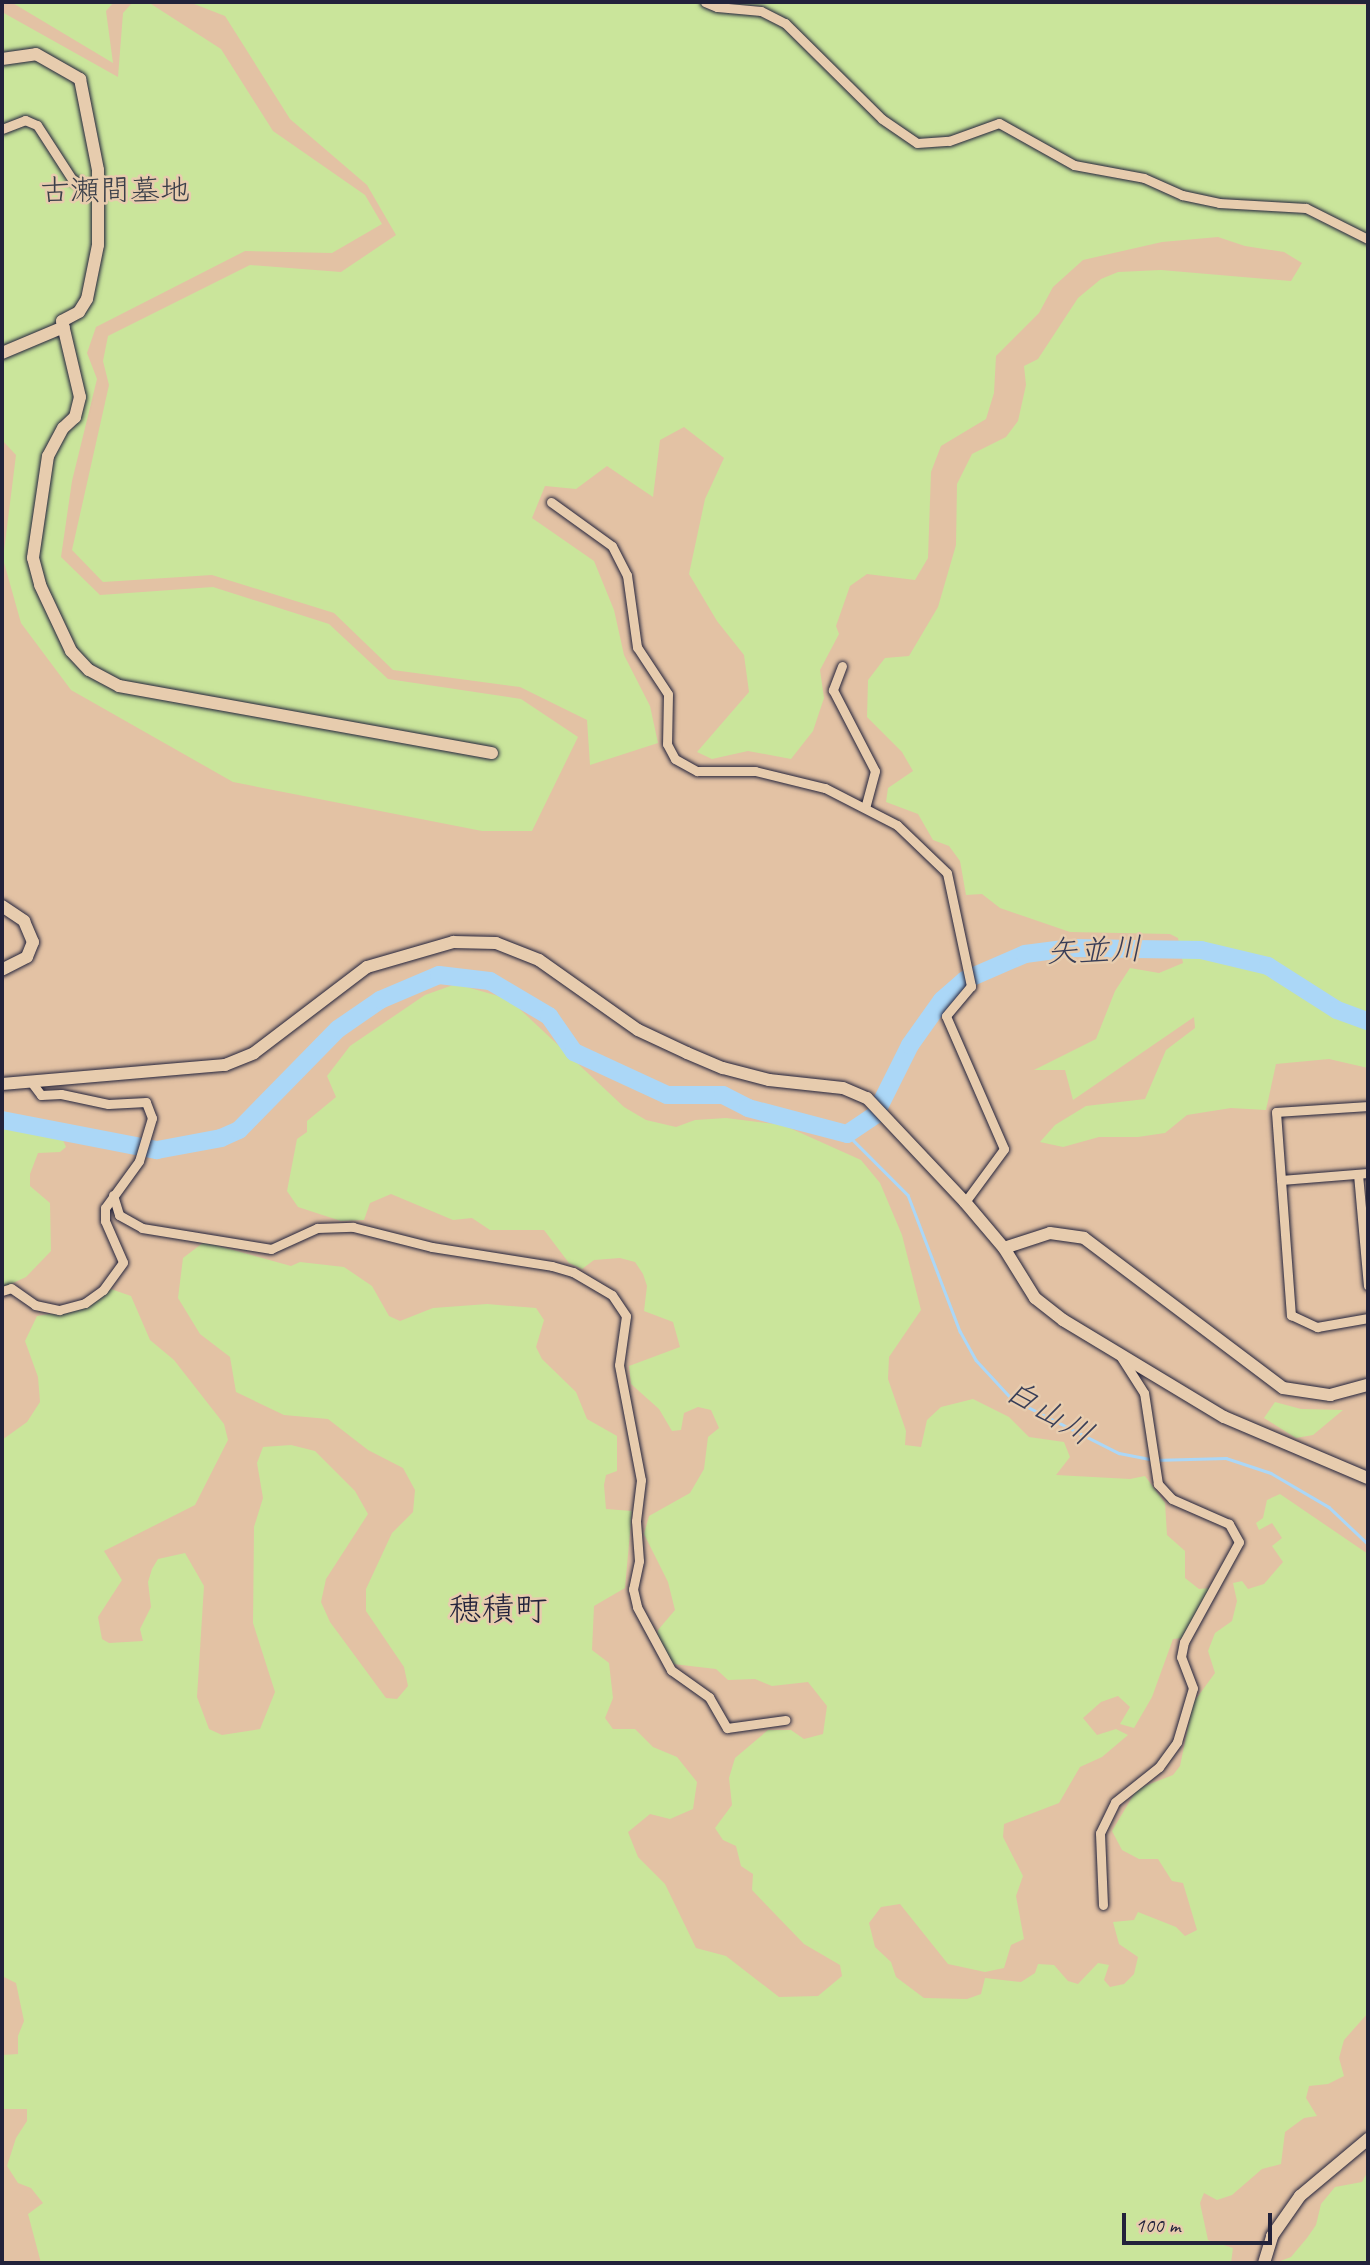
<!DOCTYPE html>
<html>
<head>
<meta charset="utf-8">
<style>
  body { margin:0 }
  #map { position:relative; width:1370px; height:2265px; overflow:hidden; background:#e3c2a4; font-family:Caveat,"Klee One",sans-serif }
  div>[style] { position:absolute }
  .green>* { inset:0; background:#cae59b }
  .stream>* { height:2.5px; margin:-1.25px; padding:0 1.25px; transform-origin:1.25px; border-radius:1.25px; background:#abd7f7 }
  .river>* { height:18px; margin:-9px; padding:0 9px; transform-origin:9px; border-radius:9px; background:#abd7f7 }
  .roads { filter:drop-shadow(0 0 2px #22223b) drop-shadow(0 0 2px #22223b) }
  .street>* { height:9px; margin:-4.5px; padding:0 4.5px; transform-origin:4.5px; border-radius:4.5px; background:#e7ccae }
  .secondary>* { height:12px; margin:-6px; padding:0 6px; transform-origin:6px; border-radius:6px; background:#e7ccae }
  span { translate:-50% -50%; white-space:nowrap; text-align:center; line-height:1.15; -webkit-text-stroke:5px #e7ccae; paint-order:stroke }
  .park-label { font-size:30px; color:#3b3f49 }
  .water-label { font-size:32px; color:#373d57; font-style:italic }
  .quarter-label { font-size:33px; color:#22223b }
  .frame { position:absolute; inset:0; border:4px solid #22223b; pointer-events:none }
  .scale { position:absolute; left:1122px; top:2213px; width:150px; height:32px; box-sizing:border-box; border:4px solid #22223b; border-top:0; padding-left:9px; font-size:21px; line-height:24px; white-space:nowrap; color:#22223b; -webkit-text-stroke:5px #e7ccae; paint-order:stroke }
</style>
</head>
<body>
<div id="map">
  <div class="green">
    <div style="clip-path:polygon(11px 2px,114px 2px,106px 11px,113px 63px)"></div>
    <div style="clip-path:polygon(133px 2px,148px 2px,221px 49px,273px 131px,365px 195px,382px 224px,332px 253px,245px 251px,96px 327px,87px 353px,97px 379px,72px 481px,61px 557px,100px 595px,213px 587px,329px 624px,388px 679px,521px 699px,578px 737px,532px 831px,482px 831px,233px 782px,71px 690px,21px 623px,3px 559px,16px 455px,2px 440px,2px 12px,118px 77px,123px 13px)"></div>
    <div style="clip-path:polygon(189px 2px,1368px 5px,1368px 1068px,1329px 1059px,1276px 1064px,1266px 1110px,1231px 1108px,1187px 1115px,1165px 1133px,1138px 1137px,1099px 1137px,1063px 1147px,1040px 1142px,1055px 1125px,1086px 1106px,1145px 1099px,1166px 1050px,1195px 1028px,1194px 1017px,1073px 1100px,1065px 1070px,1034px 1070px,1096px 1039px,1115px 991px,1130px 968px,1159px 973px,1183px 963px,1178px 938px,1170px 934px,1070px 932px,1000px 908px,982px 894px,966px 895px,960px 861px,949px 846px,933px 840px,918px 814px,886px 802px,888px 788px,913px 771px,902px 752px,867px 717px,868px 680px,885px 658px,909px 656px,938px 607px,956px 545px,957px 484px,972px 454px,1006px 437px,1018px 421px,1026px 385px,1024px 366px,1038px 359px,1078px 298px,1101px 279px,1118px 272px,1161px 270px,1291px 281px,1302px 263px,1284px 252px,1245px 246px,1218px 237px,1162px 242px,1083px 260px,1053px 287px,1039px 313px,996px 356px,994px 393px,986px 419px,941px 446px,931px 472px,928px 558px,915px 580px,867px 574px,850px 586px,836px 626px,839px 634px,820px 670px,824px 698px,813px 731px,791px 759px,748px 751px,712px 759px,697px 752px,749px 692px,744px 655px,717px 621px,689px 574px,705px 499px,724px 458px,684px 427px,660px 440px,653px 497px,607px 466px,576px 489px,545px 486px,532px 518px,594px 561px,614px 610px,624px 655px,650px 706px,658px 743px,590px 765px,587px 720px,520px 687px,393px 670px,334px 613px,212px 575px,103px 582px,72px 550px,109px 385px,103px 361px,108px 336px,250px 265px,341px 272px,396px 235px,367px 185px,290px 119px,225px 16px)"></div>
    <div style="clip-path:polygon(456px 984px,509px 999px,624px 1107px,646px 1120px,676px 1127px,695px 1120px,726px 1118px,783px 1125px,861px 1160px,880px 1183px,902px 1235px,921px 1310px,889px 1357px,888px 1379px,906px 1431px,905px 1445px,921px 1447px,927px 1420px,941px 1407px,973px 1399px,1009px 1417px,1029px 1437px,1064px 1442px,1070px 1457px,1056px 1475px,1130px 1479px,1145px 1476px,1165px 1503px,1167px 1535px,1185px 1551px,1185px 1578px,1199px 1589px,1210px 1588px,1182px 1638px,1173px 1639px,1152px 1697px,1134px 1728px,1120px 1724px,1130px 1707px,1118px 1696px,1101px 1702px,1083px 1718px,1097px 1735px,1116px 1729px,1128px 1735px,1102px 1757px,1080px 1767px,1059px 1803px,1004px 1824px,1003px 1837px,1023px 1876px,1016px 1896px,1024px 1939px,1011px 1945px,1004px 1968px,985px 1972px,948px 1964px,900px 1904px,881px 1907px,869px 1923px,875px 1947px,891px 1962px,896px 1977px,924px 1998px,967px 1999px,981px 1994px,985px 1978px,1021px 1982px,1035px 1973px,1038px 1964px,1054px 1965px,1068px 1981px,1078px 1984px,1098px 1963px,1109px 1965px,1104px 1980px,1110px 1987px,1124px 1984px,1134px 1974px,1138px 1957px,1119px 1944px,1113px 1922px,1134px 1920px,1138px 1912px,1176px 1927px,1185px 1936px,1197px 1930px,1183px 1883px,1172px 1881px,1158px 1859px,1139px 1859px,1122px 1850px,1112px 1831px,1137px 1789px,1173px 1775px,1180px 1766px,1193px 1703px,1215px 1673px,1208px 1651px,1215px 1633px,1232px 1621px,1237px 1601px,1233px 1583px,1242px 1581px,1248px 1589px,1264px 1584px,1283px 1562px,1272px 1546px,1282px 1538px,1272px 1523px,1259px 1530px,1256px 1523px,1263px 1518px,1267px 1500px,1280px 1494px,1368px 1554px,1368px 2013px,1344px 2040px,1339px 2058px,1344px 2076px,1328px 2084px,1309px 2086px,1306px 2098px,1317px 2116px,1304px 2118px,1285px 2132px,1281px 2164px,1262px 2169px,1232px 2195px,1217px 2200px,1204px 2193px,1200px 2203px,1208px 2240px,1233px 2248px,1231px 2263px,41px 2263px,28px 2214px,43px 2203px,31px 2188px,18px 2183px,7px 2166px,16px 2138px,27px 2121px,27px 2109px,2px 2109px,2px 2055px,18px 2054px,18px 2036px,24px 2021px,16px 1983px,2px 1976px,2px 1440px,27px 1422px,40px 1402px,38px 1377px,25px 1341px,37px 1316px,60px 1312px,108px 1288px,131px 1296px,150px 1340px,174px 1360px,224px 1424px,228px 1440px,195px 1505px,104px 1551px,122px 1580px,98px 1617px,102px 1639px,109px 1643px,143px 1641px,140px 1629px,151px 1607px,148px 1582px,152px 1569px,158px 1559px,185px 1553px,204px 1586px,197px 1697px,209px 1729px,222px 1735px,260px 1729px,275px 1692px,253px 1623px,254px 1527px,263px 1498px,257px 1463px,263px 1447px,291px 1445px,315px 1451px,355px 1491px,368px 1514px,326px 1579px,321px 1602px,330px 1622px,386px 1698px,397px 1699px,408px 1686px,404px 1667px,366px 1611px,366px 1589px,392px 1533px,413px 1512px,415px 1490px,403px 1468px,368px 1450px,328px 1419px,284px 1415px,236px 1392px,230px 1357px,200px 1334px,178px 1298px,183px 1258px,204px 1242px,291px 1266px,300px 1262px,344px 1267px,372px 1286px,389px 1316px,400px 1321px,433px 1308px,487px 1304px,536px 1308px,544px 1320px,536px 1347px,542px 1359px,576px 1392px,587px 1419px,617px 1436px,617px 1471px,606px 1475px,604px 1485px,606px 1509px,632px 1511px,625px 1588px,594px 1606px,592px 1650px,609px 1663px,613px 1698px,605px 1718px,613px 1729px,635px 1729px,653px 1747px,677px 1757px,697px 1782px,693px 1809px,670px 1819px,650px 1814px,628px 1832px,638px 1857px,665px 1884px,696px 1948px,726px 1956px,779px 1997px,818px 1996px,842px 1976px,840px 1965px,804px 1944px,752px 1890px,753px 1874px,741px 1866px,736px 1846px,723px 1840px,715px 1828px,732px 1805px,729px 1778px,735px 1758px,768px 1730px,791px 1730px,804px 1739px,823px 1734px,827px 1706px,808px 1682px,772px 1686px,755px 1679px,728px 1680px,716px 1669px,673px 1664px,657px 1643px,658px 1630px,675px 1610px,668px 1582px,644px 1534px,649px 1516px,690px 1493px,704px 1469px,708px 1437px,719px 1428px,711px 1410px,698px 1407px,684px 1413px,681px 1430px,672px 1431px,659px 1409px,631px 1384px,629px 1366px,680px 1347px,673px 1322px,644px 1311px,647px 1286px,643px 1274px,635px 1262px,620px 1258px,594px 1260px,582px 1269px,569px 1263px,544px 1230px,490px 1230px,472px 1218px,453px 1220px,391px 1194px,370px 1203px,364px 1220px,341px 1221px,298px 1207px,287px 1191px,297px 1139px,307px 1132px,307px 1121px,336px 1097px,327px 1076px,350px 1046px,425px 995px)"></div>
    <div style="clip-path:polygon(2px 1125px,62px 1138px,66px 1147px,60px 1152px,38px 1153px,30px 1174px,30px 1186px,50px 1203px,51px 1251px,26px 1277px,2px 1288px)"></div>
    <div style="clip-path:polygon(1275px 1402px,1301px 1409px,1343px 1410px,1313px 1435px,1296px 1438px,1264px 1418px)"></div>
    <div style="clip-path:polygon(1368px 2171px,1368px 2263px,1275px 2263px,1291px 2257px,1307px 2238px,1316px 2225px,1321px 2204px,1335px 2187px,1362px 2182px)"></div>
  </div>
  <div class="stream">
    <div style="left:847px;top:1134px;width:86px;rotate:45deg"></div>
    <div style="left:908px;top:1195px;width:146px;rotate:69.1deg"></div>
    <div style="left:960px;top:1331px;width:33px;rotate:61deg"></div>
    <div style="left:976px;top:1360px;width:53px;rotate:47.3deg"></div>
    <div style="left:1012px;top:1399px;width:120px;rotate:26.8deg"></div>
    <div style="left:1119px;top:1453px;width:36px;rotate:11deg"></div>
    <div style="left:1154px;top:1460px;width:72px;rotate:-1.6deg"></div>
    <div style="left:1226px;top:1458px;width:47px;rotate:18.4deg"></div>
    <div style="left:1271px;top:1473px;width:67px;rotate:30.4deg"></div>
    <div style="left:1329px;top:1507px;width:54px;rotate:43.5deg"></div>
  </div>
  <div class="river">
    <div style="left:2px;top:1120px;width:158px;rotate:11deg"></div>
    <div style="left:157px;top:1150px;width:65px;rotate:-10.6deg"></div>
    <div style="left:221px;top:1138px;width:20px;rotate:-24deg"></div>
    <div style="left:239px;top:1130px;width:141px;rotate:-45.6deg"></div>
    <div style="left:338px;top:1029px;width:51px;rotate:-34.6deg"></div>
    <div style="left:380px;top:1000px;width:64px;rotate:-23deg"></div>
    <div style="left:439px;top:975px;width:51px;rotate:6.7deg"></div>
    <div style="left:490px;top:981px;width:69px;rotate:30.7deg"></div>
    <div style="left:549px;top:1016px;width:44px;rotate:55.2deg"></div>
    <div style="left:574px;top:1052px;width:102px;rotate:24.8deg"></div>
    <div style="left:667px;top:1095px;width:56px"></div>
    <div style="left:723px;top:1095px;width:28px;rotate:27deg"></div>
    <div style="left:748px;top:1108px;width:102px;rotate:14.7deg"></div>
    <div style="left:847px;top:1134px;width:34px;rotate:-34deg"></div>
    <div style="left:875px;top:1115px;width:78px;rotate:-63.4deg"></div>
    <div style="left:910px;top:1045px;width:55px;rotate:-54.6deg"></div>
    <div style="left:942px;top:1000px;width:30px;rotate:-41deg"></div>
    <div style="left:965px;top:980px;width:65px;rotate:-23.4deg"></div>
    <div style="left:1025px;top:954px;width:45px;rotate:-7.6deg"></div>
    <div style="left:1070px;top:948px;width:131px;rotate:0.9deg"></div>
    <div style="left:1201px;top:950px;width:69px;rotate:13.4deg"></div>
    <div style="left:1268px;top:966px;width:82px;rotate:32.5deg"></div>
    <div style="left:1337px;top:1010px;width:33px;rotate:20deg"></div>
  </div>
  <div class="roads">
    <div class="street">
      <div style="left:705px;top:2px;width:13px;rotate:23deg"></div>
      <div style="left:717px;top:7px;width:44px;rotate:5.2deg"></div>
      <div style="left:761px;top:11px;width:27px;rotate:27deg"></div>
      <div style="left:785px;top:23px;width:136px;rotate:44.7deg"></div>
      <div style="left:882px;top:119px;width:42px;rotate:34.4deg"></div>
      <div style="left:917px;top:143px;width:32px;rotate:-4deg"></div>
      <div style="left:949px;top:141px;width:53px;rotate:-19.8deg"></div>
      <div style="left:999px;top:123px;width:86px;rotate:29.2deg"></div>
      <div style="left:1074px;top:165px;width:71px;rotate:10.5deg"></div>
      <div style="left:1144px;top:178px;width:42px;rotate:24.1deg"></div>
      <div style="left:1182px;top:195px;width:38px;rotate:12deg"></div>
      <div style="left:1219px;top:203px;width:87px;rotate:3.3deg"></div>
      <div style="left:1306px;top:208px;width:69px;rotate:26.6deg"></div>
      <div style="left:2px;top:129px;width:25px;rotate:-21deg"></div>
      <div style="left:25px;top:120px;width:13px;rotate:23deg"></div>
      <div style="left:37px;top:125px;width:64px;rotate:57.1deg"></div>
      <div style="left:72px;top:179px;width:32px;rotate:30deg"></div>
      <div style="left:551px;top:502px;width:75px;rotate:35.8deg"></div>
      <div style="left:612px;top:546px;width:33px;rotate:63deg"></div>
      <div style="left:627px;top:575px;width:73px;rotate:82.1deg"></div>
      <div style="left:637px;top:647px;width:56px;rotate:56.6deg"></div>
      <div style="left:668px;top:694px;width:50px;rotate:91.1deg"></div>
      <div style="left:667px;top:744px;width:17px;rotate:62deg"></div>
      <div style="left:675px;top:759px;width:25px;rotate:29deg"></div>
      <div style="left:697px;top:771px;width:58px"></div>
      <div style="left:755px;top:771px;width:72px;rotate:13.7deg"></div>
      <div style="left:825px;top:788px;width:81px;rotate:27.2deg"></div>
      <div style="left:897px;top:825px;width:69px;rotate:43.8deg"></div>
      <div style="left:947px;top:873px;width:116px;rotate:78deg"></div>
      <div style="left:971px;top:986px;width:39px;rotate:130deg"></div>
      <div style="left:946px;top:1016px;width:145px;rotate:66.4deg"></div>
      <div style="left:1004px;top:1149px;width:66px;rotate:126.3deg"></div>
      <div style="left:842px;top:666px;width:26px;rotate:111deg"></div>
      <div style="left:833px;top:690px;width:91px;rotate:62.6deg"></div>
      <div style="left:875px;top:771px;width:38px;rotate:105deg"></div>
      <div style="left:1368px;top:1106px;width:92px;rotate:176.3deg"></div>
      <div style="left:1276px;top:1112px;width:204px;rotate:85.8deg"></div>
      <div style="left:1291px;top:1315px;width:29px;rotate:25deg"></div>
      <div style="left:1317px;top:1327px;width:52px;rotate:-10deg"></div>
      <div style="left:1358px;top:1174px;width:112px;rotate:84.9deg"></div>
      <div style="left:1281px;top:1180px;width:87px;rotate:-4.6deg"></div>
      <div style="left:113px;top:1195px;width:21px;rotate:73deg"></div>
      <div style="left:119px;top:1215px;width:26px;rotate:29deg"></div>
      <div style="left:142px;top:1228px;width:131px;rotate:9.2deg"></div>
      <div style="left:271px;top:1249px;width:51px;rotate:-24.5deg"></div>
      <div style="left:317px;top:1228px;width:36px;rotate:-2deg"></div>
      <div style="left:353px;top:1227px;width:81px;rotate:14.2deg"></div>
      <div style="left:432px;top:1247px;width:121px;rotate:9deg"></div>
      <div style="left:552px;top:1266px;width:22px;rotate:16deg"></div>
      <div style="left:573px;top:1272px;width:45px;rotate:30.5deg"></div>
      <div style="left:612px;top:1295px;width:25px;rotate:56deg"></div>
      <div style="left:626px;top:1316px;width:49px;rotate:98.1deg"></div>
      <div style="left:619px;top:1365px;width:117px;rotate:79.2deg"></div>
      <div style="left:641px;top:1480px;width:41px;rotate:97deg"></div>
      <div style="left:636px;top:1521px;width:40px;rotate:85.7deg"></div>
      <div style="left:639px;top:1561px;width:29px;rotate:102deg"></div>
      <div style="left:633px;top:1589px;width:18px;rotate:77deg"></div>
      <div style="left:637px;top:1607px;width:72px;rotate:61.6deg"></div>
      <div style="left:671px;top:1670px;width:47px;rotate:35.4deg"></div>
      <div style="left:709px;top:1697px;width:36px;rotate:60deg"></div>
      <div style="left:727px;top:1728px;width:59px;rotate:-7.9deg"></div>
      <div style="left:2px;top:1291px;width:9px;rotate:-18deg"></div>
      <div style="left:11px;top:1288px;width:29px;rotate:35deg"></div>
      <div style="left:35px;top:1305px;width:25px;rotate:12deg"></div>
      <div style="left:59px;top:1310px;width:27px;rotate:-15deg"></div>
      <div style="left:85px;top:1303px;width:22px;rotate:-36deg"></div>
      <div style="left:103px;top:1290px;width:34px;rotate:-54deg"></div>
      <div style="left:123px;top:1262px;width:45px;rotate:-113.7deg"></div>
      <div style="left:105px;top:1221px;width:13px;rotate:-90deg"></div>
      <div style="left:105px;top:1208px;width:58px;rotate:-54.1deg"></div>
      <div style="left:139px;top:1161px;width:45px;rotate:-73.2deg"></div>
      <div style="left:152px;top:1118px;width:17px;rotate:-111deg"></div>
      <div style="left:146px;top:1102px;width:38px;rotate:177deg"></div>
      <div style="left:108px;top:1104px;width:48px;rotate:-168deg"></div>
      <div style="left:61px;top:1094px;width:20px;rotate:177deg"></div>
      <div style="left:41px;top:1095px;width:15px;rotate:-127deg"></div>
      <div style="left:1103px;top:1905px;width:72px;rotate:-92.4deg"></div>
      <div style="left:1100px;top:1833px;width:34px;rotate:-64deg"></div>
      <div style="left:1115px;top:1802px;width:56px;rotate:-38.5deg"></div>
      <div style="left:1159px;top:1767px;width:31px;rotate:-54deg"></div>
      <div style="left:1177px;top:1742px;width:56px;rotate:-73.5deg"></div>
      <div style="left:1193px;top:1688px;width:33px;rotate:-111deg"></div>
      <div style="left:1181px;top:1657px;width:15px;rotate:-79deg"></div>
      <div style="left:1184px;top:1642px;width:114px;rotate:-61.2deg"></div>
      <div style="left:1239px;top:1542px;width:21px;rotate:-119deg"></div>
      <div style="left:1229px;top:1524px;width:62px;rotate:-156.3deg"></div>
      <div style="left:1172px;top:1499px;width:21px;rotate:-133deg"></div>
      <div style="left:1158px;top:1484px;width:92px;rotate:-98.7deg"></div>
      <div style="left:1144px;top:1393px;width:43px;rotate:-122.6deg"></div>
    </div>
    <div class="secondary">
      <div style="left:2px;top:59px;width:34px;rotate:-8deg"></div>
      <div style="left:36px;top:54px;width:51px;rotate:29.6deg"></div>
      <div style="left:80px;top:79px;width:93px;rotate:78.8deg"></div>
      <div style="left:98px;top:170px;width:75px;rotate:90deg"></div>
      <div style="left:98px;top:245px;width:55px;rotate:101.5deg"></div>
      <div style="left:87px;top:299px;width:15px;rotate:122deg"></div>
      <div style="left:79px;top:312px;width:19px;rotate:152deg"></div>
      <div style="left:62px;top:321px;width:78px;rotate:76.7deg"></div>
      <div style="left:80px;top:397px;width:21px;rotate:104deg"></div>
      <div style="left:75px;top:417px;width:16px;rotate:137deg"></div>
      <div style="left:63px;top:428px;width:32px;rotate:118deg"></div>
      <div style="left:48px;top:456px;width:103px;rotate:98.4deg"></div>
      <div style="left:33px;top:558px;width:28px;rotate:75deg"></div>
      <div style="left:40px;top:585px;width:73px;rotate:64.8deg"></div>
      <div style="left:71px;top:651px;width:26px;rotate:47deg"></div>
      <div style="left:89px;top:670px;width:34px;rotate:28deg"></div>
      <div style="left:119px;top:686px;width:379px;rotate:10.2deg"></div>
      <div style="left:2px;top:353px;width:67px;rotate:-22.8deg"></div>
      <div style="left:2px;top:906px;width:27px;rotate:34deg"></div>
      <div style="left:24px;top:921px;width:23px;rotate:67deg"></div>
      <div style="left:33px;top:942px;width:16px;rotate:112deg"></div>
      <div style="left:27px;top:957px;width:28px;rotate:153deg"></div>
      <div style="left:2px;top:1084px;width:224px;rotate:-4.9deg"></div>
      <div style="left:225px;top:1065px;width:31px;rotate:-22deg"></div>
      <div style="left:254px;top:1053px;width:142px;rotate:-37.3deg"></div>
      <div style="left:367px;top:967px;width:90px;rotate:-16.2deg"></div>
      <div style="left:453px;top:942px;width:43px;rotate:1.3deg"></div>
      <div style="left:496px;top:943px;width:46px;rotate:21.6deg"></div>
      <div style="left:539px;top:960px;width:121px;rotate:35.3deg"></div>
      <div style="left:638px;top:1030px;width:54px;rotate:25.1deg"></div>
      <div style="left:687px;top:1053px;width:39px;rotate:23deg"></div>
      <div style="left:723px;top:1068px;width:48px;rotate:14.6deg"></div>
      <div style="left:769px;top:1080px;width:74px;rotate:6.2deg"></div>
      <div style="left:843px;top:1088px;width:26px;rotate:23deg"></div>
      <div style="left:867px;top:1098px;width:143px;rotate:46.7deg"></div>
      <div style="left:965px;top:1202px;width:60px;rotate:49.7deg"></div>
      <div style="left:1004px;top:1248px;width:59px;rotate:58.2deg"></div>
      <div style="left:1035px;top:1298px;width:36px;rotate:38deg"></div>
      <div style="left:1063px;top:1320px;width:188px;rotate:31.1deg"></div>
      <div style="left:1224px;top:1417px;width:156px;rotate:23deg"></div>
      <div style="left:1004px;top:1248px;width:48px;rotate:-18.1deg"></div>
      <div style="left:1050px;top:1233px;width:34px;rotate:8deg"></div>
      <div style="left:1084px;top:1238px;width:249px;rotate:37deg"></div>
      <div style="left:1283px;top:1388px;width:48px;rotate:8.5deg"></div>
      <div style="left:1330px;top:1395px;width:39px;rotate:-15deg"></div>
      <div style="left:1264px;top:2263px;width:28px;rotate:-73deg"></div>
      <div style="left:1272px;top:2236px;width:49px;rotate:-55deg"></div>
      <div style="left:1300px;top:2196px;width:89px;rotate:-40deg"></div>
    </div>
  </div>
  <div class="park-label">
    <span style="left:115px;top:190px">古瀬間墓地</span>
  </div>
  <div class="water-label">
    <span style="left:1094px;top:951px;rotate:-2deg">矢並川</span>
    <span style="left:1049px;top:1413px;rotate:31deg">白山川</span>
  </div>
  <div class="quarter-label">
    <span style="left:498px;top:1610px">穂積町</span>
  </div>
  <div class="frame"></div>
  <div class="scale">100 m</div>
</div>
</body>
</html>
